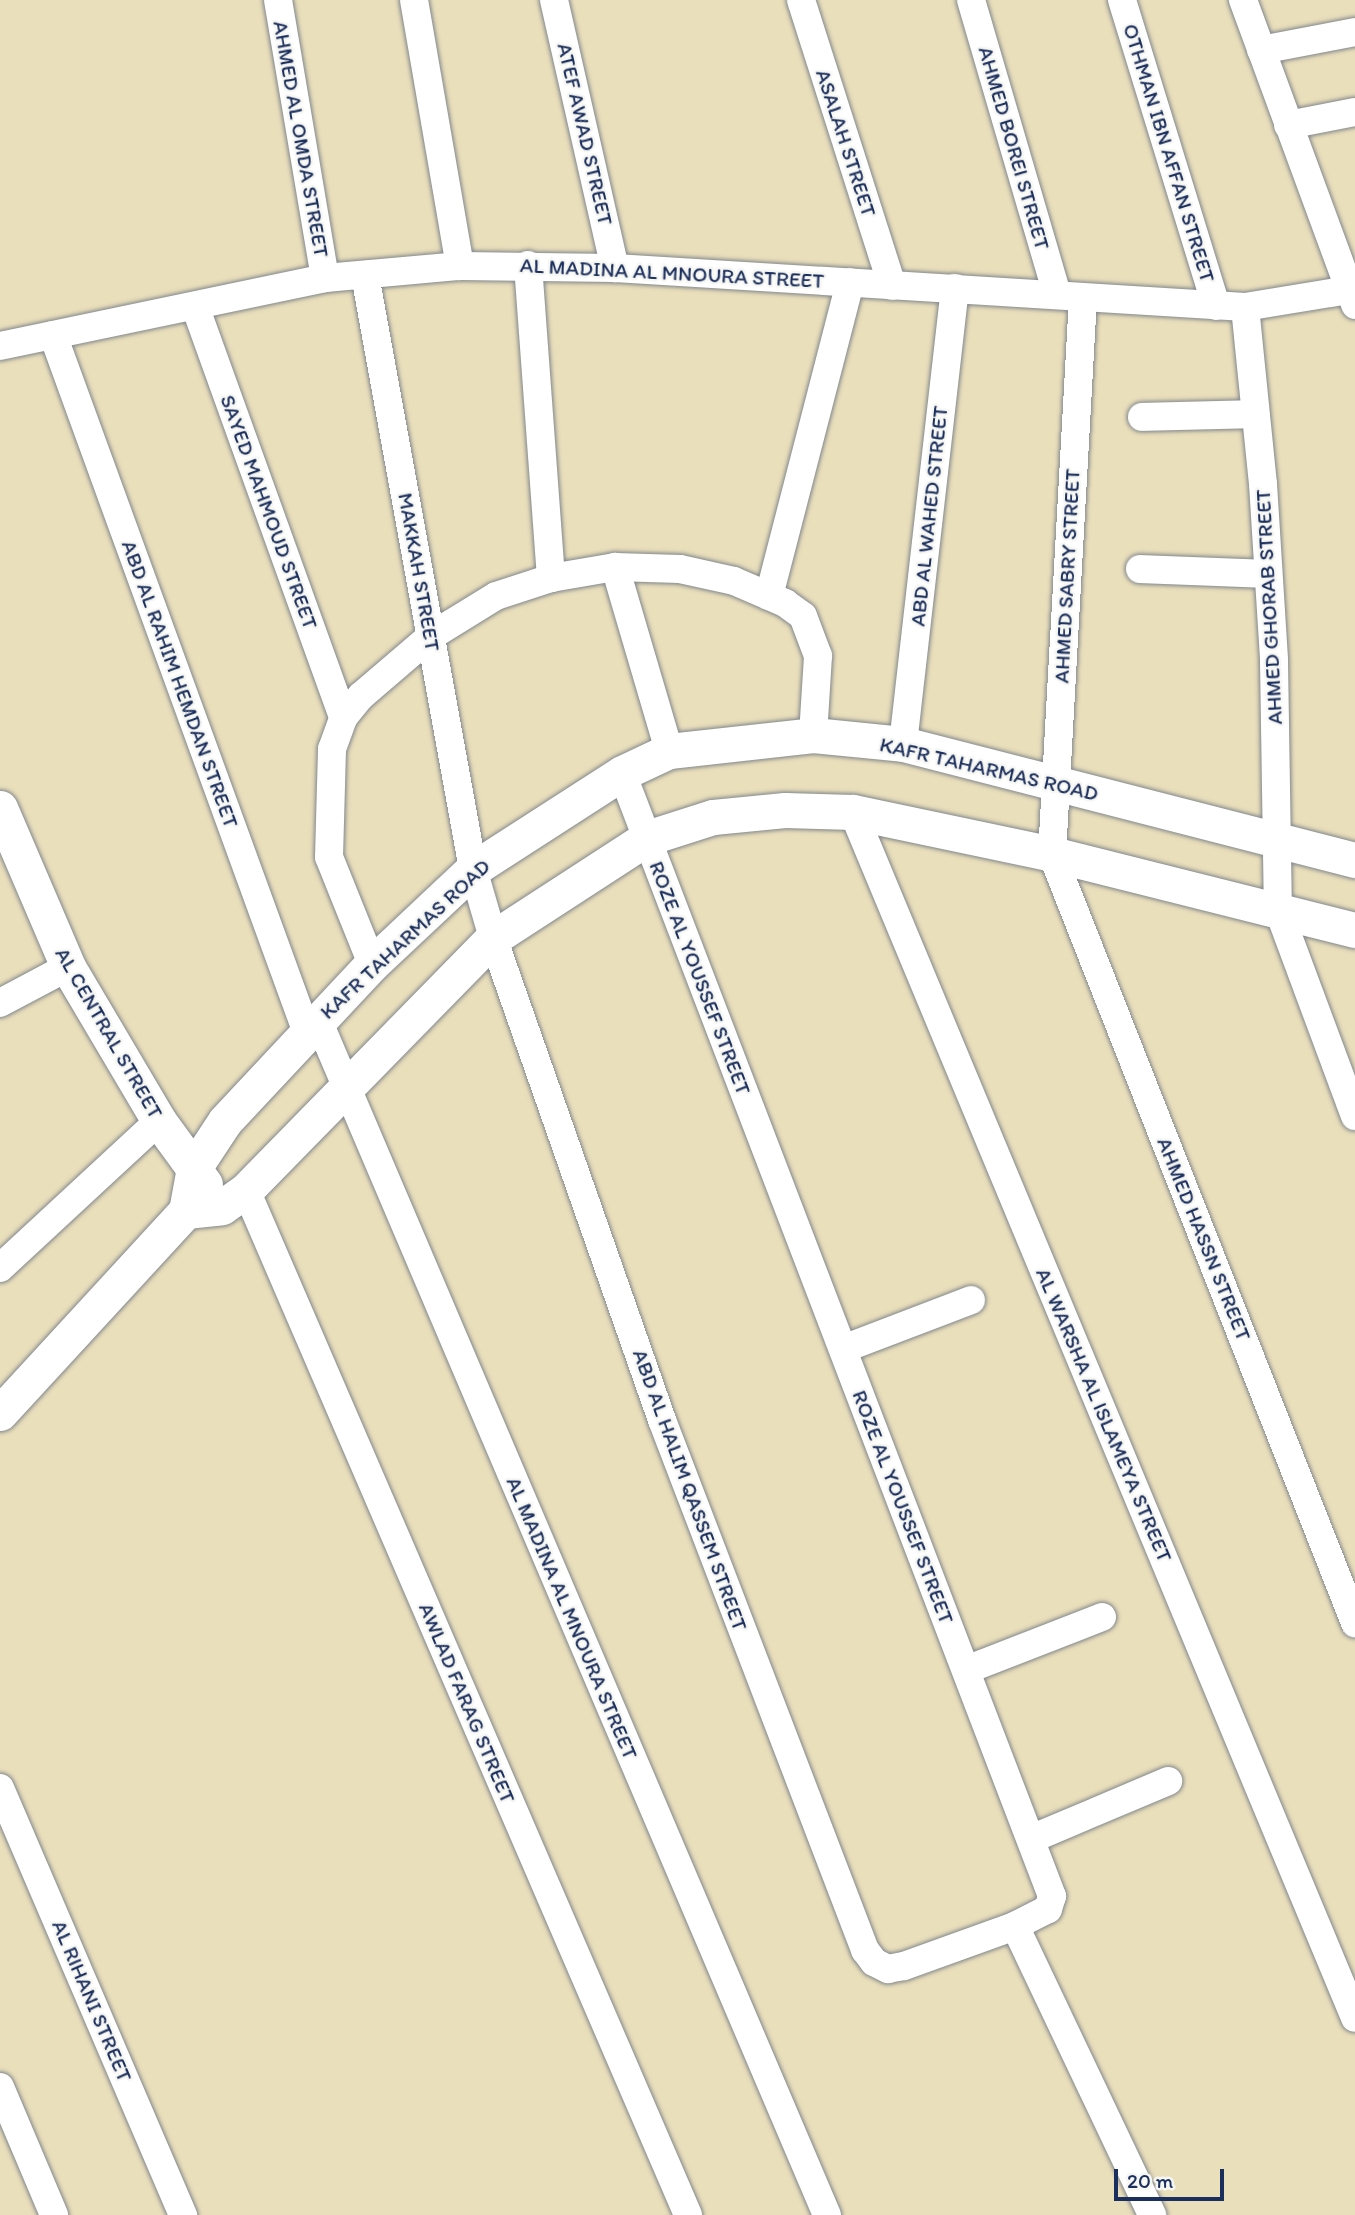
<!DOCTYPE html>
<html>
<head>
<meta charset="utf-8">
<style>
  body { margin:0 }
  #map { position:relative; width:1355px; height:2215px; overflow:hidden; background:#eadfbb; font-family:Itim,sans-serif }
  div>[style] { position:absolute }
  .roads { filter:drop-shadow(0 0 2px #82878c) drop-shadow(0 0 2px #82878c) }
  .minor>* { height:28px; margin:-14px; padding:0 14px; transform-origin:14px; border-radius:14px; background:#fff }
  .tertiary>* { height:35px; margin:-17.5px; padding:0 17.5px; transform-origin:17.5px; border-radius:17.5px; background:#fff }
  span { translate:-50% -50%; white-space:nowrap; text-align:center; line-height:1.15; -webkit-text-stroke:5px #f6f6f2; paint-order:stroke }
  .street-label { font-size:21px; color:#1b2f5e }
  .scale { position:absolute; left:1114px; top:2169px; width:110px; height:32px; box-sizing:border-box; border:4px solid #1b2f5e; border-top:0; padding-left:9px; font-size:21px; line-height:24px; white-space:nowrap; color:#1b2f5e; -webkit-text-stroke:5px #f6f6f2; paint-order:stroke }
</style>
</head>
<body>
<div id="map">
  <div class="roads">
    <div class="minor">
      <div style="left:278px;top:0;width:282px;rotate:80.4deg"></div>
      <div style="left:414px;top:0;width:270px;rotate:80.2deg"></div>
      <div style="left:554px;top:0;width:275px;rotate:77.2deg"></div>
      <div style="left:801px;top:0;width:300px;rotate:72.3deg"></div>
      <div style="left:971px;top:0;width:307px;rotate:73.7deg"></div>
      <div style="left:1122px;top:0;width:320px;rotate:72.9deg"></div>
      <div style="left:1243px;top:0;width:325px;rotate:69.8deg"></div>
      <div style="left:1261px;top:50px;width:96px;rotate:-10.8deg"></div>
      <div style="left:1288px;top:125px;width:68px;rotate:-11deg"></div>
      <div style="left:528px;top:265px;width:314px;rotate:85.8deg"></div>
      <div style="left:365px;top:275px;width:604px;rotate:79.7deg"></div>
      <div style="left:473px;top:869px;width:72px;rotate:73.8deg"></div>
      <div style="left:493px;top:938px;width:511px;rotate:70.68deg"></div>
      <div style="left:662px;top:1420px;width:568px;rotate:69.04deg"></div>
      <div style="left:865px;top:1950px;width:15px;rotate:53deg"></div>
      <div style="left:874px;top:1962px;width:16px;rotate:27deg"></div>
      <div style="left:888px;top:1969px;width:16px;rotate:-11deg"></div>
      <div style="left:904px;top:1966px;width:118px;rotate:-19.8deg"></div>
      <div style="left:1083px;top:298px;width:557px;rotate:93.19deg"></div>
      <div style="left:1052px;top:854px;width:827px;rotate:68.49deg"></div>
      <div style="left:195px;top:306px;width:438px;rotate:70.2deg"></div>
      <div style="left:1245px;top:307px;width:178px;rotate:84.2deg"></div>
      <div style="left:1263px;top:484px;width:177px;rotate:86.4deg"></div>
      <div style="left:1274px;top:661px;width:248px;rotate:89.1deg"></div>
      <div style="left:1278px;top:909px;width:221px;rotate:69.6deg"></div>
      <div style="left:53px;top:335px;width:743px;rotate:70deg"></div>
      <div style="left:0;top:346px;width:332px;rotate:-11.8deg"></div>
      <div style="left:325px;top:278px;width:136px;rotate:-5.1deg"></div>
      <div style="left:460px;top:266px;width:155px;rotate:0.7deg"></div>
      <div style="left:615px;top:268px;width:631px;rotate:3.54deg"></div>
      <div style="left:1245px;top:307px;width:105px;rotate:-9.3deg"></div>
      <div style="left:1142px;top:417px;width:113px;rotate:-1.5deg"></div>
      <div style="left:615px;top:567px;width:192px;rotate:73.6deg"></div>
      <div style="left:1140px;top:569px;width:128px;rotate:2.2deg"></div>
      <div style="left:769px;top:596px;width:324px;rotate:-75.5deg"></div>
      <div style="left:903px;top:744px;width:459px;rotate:-83.5deg"></div>
      <div style="left:622px;top:773px;width:1203px;rotate:69.05deg"></div>
      <div style="left:1052px;top:1896px;width:14px;rotate:107deg"></div>
      <div style="left:1048px;top:1909px;width:37px;rotate:153deg"></div>
      <div style="left:1015px;top:1926px;width:320px;rotate:64.6deg"></div>
      <div style="left:853px;top:812px;width:1306px;rotate:67.4deg"></div>
      <div style="left:372px;top:964px;width:115px;rotate:-111.9deg"></div>
      <div style="left:329px;top:857px;width:108px;rotate:-88.4deg"></div>
      <div style="left:332px;top:749px;width:33px;rotate:-70deg"></div>
      <div style="left:343px;top:718px;width:28px;rotate:-51deg"></div>
      <div style="left:361px;top:696px;width:92px;rotate:-40.6deg"></div>
      <div style="left:431px;top:636px;width:76px;rotate:-31.6deg"></div>
      <div style="left:496px;top:596px;width:58px;rotate:-18.1deg"></div>
      <div style="left:551px;top:578px;width:65px;rotate:-9.8deg"></div>
      <div style="left:615px;top:567px;width:65px;rotate:1.8deg"></div>
      <div style="left:680px;top:569px;width:55px;rotate:12.5deg"></div>
      <div style="left:734px;top:581px;width:56px;rotate:23.3deg"></div>
      <div style="left:785px;top:603px;width:22px;rotate:36deg"></div>
      <div style="left:803px;top:616px;width:43px;rotate:69.4deg"></div>
      <div style="left:818px;top:656px;width:79px;rotate:93.6deg"></div>
      <div style="left:0;top:1003px;width:77px;rotate:-27.9deg"></div>
      <div style="left:318px;top:1020px;width:1299px;rotate:66.93deg"></div>
      <div style="left:246px;top:1190px;width:1116px;rotate:66.67deg"></div>
      <div style="left:0;top:1268px;width:217px;rotate:-42.8deg"></div>
      <div style="left:843px;top:1349px;width:137px;rotate:-20.9deg"></div>
      <div style="left:966px;top:1670px;width:146px;rotate:-21.3deg"></div>
      <div style="left:0;top:1788px;width:465px;rotate:66.8deg"></div>
      <div style="left:1031px;top:1839px;width:149px;rotate:-22.9deg"></div>
      <div style="left:0;top:2087px;width:139px;rotate:67.1deg"></div>
    </div>
    <div class="tertiary">
      <div style="left:0;top:808px;width:173px;rotate:66.8deg"></div>
      <div style="left:68px;top:967px;width:179px;rotate:59.4deg"></div>
      <div style="left:159px;top:1121px;width:78px;rotate:53.9deg"></div>
      <div style="left:186px;top:1211px;width:36px;rotate:-6deg"></div>
      <div style="left:222px;top:1207px;width:29px;rotate:-35deg"></div>
      <div style="left:246px;top:1190px;width:353px;rotate:-45.6deg"></div>
      <div style="left:493px;top:938px;width:184px;rotate:-33deg"></div>
      <div style="left:647px;top:838px;width:69px;rotate:-17.7deg"></div>
      <div style="left:713px;top:817px;width:72px;rotate:-5.6deg"></div>
      <div style="left:785px;top:810px;width:68px;rotate:1.7deg"></div>
      <div style="left:853px;top:812px;width:203px;rotate:11.9deg"></div>
      <div style="left:1052px;top:854px;width:312px;rotate:14.1deg"></div>
      <div style="left:0;top:1413px;width:275px;rotate:-47.4deg"></div>
      <div style="left:186px;top:1211px;width:44px;rotate:-79.5deg"></div>
      <div style="left:194px;top:1168px;width:56px;rotate:-56.6deg"></div>
      <div style="left:225px;top:1121px;width:215px;rotate:-46.9deg"></div>
      <div style="left:372px;top:964px;width:139px;rotate:-43.2deg"></div>
      <div style="left:473px;top:869px;width:177px;rotate:-32.8deg"></div>
      <div style="left:622px;top:773px;width:52px;rotate:-25.1deg"></div>
      <div style="left:669px;top:751px;width:145px;rotate:-6.3deg"></div>
      <div style="left:813px;top:735px;width:90px;rotate:5.7deg"></div>
      <div style="left:903px;top:744px;width:467px;rotate:14.4deg"></div>
    </div>
  </div>
  <div class="street-label">
    <span style="left:585px;top:134px;rotate:77deg">ATEF AWAD STREET</span>
    <span style="left:301px;top:139px;rotate:80deg">AHMED AL OMDA STREET</span>
    <span style="left:846px;top:143px;rotate:72deg">ASALAH STREET</span>
    <span style="left:1014px;top:148px;rotate:74deg">AHMED BOREI STREET</span>
    <span style="left:1169px;top:153px;rotate:73deg">OTHMAN IBN AFFAN STREET</span>
    <span style="left:672px;top:273px;rotate:3deg">AL MADINA AL MNOURA STREET</span>
    <span style="left:269px;top:512px;rotate:70deg">SAYED MAHMOUD STREET</span>
    <span style="left:929px;top:516px;rotate:-84deg">ABD AL WAHED STREET</span>
    <span style="left:419px;top:572px;rotate:80deg">MAKKAH STREET</span>
    <span style="left:1067px;top:576px;rotate:-87deg">AHMED SABRY STREET</span>
    <span style="left:1269px;top:607px;rotate:-93deg">AHMED GHORAB STREET</span>
    <span style="left:180px;top:684px;rotate:70deg">ABD AL RAHIM HEMDAN STREET</span>
    <span style="left:989px;top:769px;rotate:13deg">KAFR TAHARMAS ROAD</span>
    <span style="left:405px;top:939px;rotate:-43deg">KAFR TAHARMAS ROAD</span>
    <span style="left:700px;top:978px;rotate:69deg">ROZE AL YOUSSEF STREET</span>
    <span style="left:109px;top:1033px;rotate:60deg">AL CENTRAL STREET</span>
    <span style="left:1204px;top:1239px;rotate:68deg">AHMED HASSN STREET</span>
    <span style="left:1104px;top:1415px;rotate:67deg">AL WARSHA AL ISLAMEYA STREET</span>
    <span style="left:690px;top:1490px;rotate:70deg">ABD AL HALIM QASSEM STREET</span>
    <span style="left:903px;top:1507px;rotate:69deg">ROZE AL YOUSSEF STREET</span>
    <span style="left:572px;top:1618px;rotate:67deg">AL MADINA AL MNOURA STREET</span>
    <span style="left:467px;top:1703px;rotate:67deg">AWLAD FARAG STREET</span>
    <span style="left:92px;top:2001px;rotate:67deg">AL RIHANI STREET</span>
  </div>
  <div class="scale">20 m</div>
</div>
</body>
</html>
